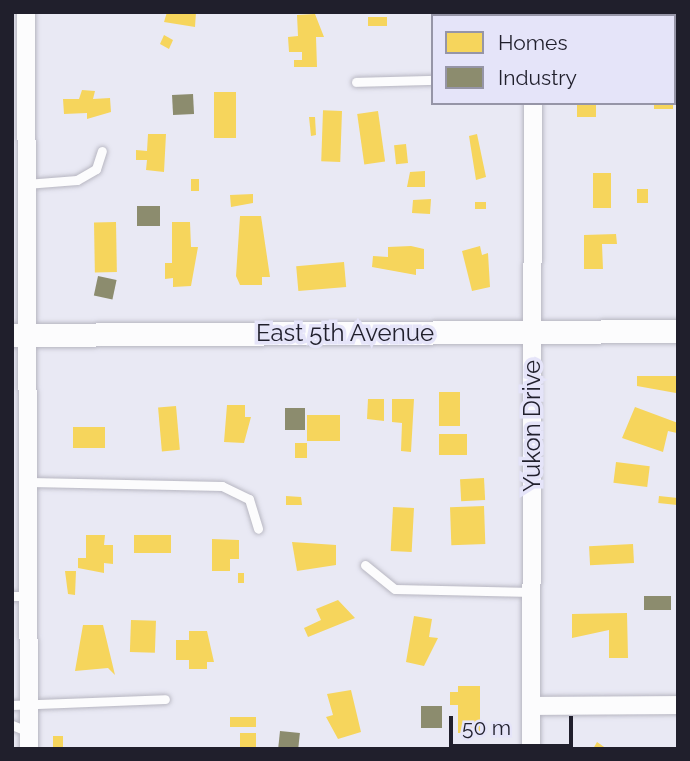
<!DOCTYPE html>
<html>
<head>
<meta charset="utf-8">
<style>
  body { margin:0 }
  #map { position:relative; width:690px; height:761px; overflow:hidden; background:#e9e9f4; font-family:Raleway,sans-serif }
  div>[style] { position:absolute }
  .homes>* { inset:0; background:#f6d55c; transform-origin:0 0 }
  .industry>* { inset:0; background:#8c8c6e; transform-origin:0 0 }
  .roads { filter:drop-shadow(0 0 2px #b7b6c1) drop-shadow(0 0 2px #b7b6c1) }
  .service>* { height:9px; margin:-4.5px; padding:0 4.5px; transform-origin:4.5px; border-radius:4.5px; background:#fcfcfd }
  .minor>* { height:18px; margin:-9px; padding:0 9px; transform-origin:9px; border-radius:9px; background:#fcfcfd }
  .tertiary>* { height:23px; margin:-11.5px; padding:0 11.5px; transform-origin:11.5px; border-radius:11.5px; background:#fcfcfd }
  span { translate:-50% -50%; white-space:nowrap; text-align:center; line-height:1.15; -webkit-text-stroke:7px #e5e4f9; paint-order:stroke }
  .street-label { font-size:24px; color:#201f2c }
  .frame { position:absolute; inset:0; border:14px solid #201f2c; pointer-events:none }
  .legend { position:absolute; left:431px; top:14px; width:245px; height:91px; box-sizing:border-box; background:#e5e4f9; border:2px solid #9695a7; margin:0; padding:9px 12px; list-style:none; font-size:21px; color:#201f2c }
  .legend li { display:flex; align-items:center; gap:14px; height:35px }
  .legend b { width:35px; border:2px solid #9695a7 }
  .scale { position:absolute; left:449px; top:716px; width:124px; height:32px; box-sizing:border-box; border:4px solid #201f2c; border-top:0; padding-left:9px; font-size:21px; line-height:24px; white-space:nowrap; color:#201f2c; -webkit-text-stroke:5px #e5e4f9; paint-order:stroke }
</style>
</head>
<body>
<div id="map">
  <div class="homes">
    <div style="clip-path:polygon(167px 12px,196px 12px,195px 27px,164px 22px)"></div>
    <div style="left:471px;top:12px;width:19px;height:4px"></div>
    <div style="clip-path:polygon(315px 14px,324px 37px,316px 37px,317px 67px,294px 67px,294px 60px,302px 60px,302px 52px,289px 52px,288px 37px,298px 36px,297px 15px)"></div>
    <div style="left:368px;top:17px;width:19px;height:9px"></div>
    <div style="clip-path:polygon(164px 35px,173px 40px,169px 49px,160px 44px)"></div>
    <div style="clip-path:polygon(82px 90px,95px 91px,93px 99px,110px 98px,111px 112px,87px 119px,87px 113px,64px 114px,63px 99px,79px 99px)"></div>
    <div style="left:214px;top:92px;width:22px;height:46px"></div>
    <div style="left:577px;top:103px;width:19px;height:14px"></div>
    <div style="left:654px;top:103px;width:19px;height:6px"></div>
    <div style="left:342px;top:111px;width:51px;height:19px;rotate:92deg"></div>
    <div style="left:378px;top:111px;width:51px;height:21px;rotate:82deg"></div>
    <div style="clip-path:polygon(309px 117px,315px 117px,316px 135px,311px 136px)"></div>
    <div style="clip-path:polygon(148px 134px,166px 134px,164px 172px,146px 170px,147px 160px,136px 160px,136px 150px,147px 151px)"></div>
    <div style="clip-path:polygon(477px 134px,486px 177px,476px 180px,469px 136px)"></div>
    <div style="left:406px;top:144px;width:19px;height:12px;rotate:84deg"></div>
    <div style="clip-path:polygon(425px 171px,425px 187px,407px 187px,410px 172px)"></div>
    <div style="left:611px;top:173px;width:35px;height:18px;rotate:90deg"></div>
    <div style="left:191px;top:179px;width:8px;height:12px"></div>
    <div style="left:637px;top:189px;width:11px;height:14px"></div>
    <div style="clip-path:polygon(253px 194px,253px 203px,231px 207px,230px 195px)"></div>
    <div style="clip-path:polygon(431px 199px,430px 214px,412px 213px,413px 200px)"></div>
    <div style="left:475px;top:202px;width:11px;height:7px"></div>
    <div style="clip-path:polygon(240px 216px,261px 216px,270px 277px,262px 277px,262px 285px,240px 285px,236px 276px)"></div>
    <div style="left:116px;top:222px;width:50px;height:22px;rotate:89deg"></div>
    <div style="clip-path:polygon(172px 222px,190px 222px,191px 247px,198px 247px,191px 286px,173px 287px,173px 278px,165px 279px,165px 263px,172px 263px)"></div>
    <div style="clip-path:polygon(616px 234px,617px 244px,602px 244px,603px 269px,584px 269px,584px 235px)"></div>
    <div style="clip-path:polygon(411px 246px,424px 249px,424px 269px,416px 269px,416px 275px,372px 267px,373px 256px,388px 257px,388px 247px)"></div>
    <div style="clip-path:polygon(480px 246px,482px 255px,488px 253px,490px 287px,472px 291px,462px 251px)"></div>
    <div style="left:344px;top:262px;width:25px;height:48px;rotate:85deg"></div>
    <div style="clip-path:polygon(637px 376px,678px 376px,676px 393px,637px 386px)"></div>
    <div style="left:460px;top:392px;width:34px;height:21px;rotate:90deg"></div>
    <div style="clip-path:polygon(368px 399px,384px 399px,384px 421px,367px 419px)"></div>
    <div style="clip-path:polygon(392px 399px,414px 399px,411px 452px,401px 451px,402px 423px,392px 422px)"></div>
    <div style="clip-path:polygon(227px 405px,245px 405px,245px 417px,251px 417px,244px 443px,224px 442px)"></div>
    <div style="left:176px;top:406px;width:44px;height:18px;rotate:85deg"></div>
    <div style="clip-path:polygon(635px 407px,678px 423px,677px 433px,668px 431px,663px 452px,622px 438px)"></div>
    <div style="left:307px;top:415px;width:33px;height:26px"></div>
    <div style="left:73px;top:427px;width:32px;height:21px"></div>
    <div style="left:439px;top:434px;width:28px;height:21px"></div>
    <div style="left:295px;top:443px;width:12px;height:15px"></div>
    <div style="left:616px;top:462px;width:34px;height:21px;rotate:7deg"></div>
    <div style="left:484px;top:478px;width:22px;height:24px;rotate:87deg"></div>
    <div style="clip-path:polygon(286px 496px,301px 497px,302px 505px,286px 505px)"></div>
    <div style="left:659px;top:496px;width:19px;height:7px;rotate:6deg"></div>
    <div style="left:484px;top:506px;width:38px;height:34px;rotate:88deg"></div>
    <div style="left:393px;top:507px;width:21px;height:44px;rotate:3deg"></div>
    <div style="clip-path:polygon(86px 535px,105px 535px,104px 545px,113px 545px,113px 564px,104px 563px,104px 573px,78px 568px,78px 558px,86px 558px)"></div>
    <div style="left:134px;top:535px;width:37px;height:18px"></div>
    <div style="clip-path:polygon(212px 539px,239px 540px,239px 559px,230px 559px,230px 571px,212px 571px)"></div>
    <div style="clip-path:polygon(292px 542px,336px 545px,336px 565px,297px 571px)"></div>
    <div style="left:633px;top:544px;width:19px;height:44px;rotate:87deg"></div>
    <div style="clip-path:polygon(65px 571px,76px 571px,75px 595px,68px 594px)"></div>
    <div style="left:238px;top:573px;width:6px;height:10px"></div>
    <div style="clip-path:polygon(338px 600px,355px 618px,308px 637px,304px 628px,321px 620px,316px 609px)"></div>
    <div style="clip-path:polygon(627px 613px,628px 658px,609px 658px,609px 630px,572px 638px,572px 614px)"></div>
    <div style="clip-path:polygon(414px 616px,432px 619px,429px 637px,438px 638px,424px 666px,406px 662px)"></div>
    <div style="left:131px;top:620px;width:25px;height:32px;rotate:2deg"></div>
    <div style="clip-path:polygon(83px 625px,103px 625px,115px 675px,108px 668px,75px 671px)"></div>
    <div style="clip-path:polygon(189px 631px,207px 631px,214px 662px,207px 662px,207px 669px,189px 669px,189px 660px,176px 660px,176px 640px,189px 640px)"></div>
    <div style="clip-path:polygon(458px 686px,480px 686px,480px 733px,458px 733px,458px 705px,450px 705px,450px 692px,458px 692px)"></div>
    <div style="clip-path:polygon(351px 690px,361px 732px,338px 739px,326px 717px,333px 715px,327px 694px)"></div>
    <div style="left:256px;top:717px;width:10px;height:26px;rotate:90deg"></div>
    <div style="left:240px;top:733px;width:16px;height:16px"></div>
    <div style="left:53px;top:736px;width:10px;height:13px"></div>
    <div style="clip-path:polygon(597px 742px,607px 749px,593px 749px)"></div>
  </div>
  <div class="industry">
    <div style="left:193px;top:94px;width:20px;height:21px;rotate:87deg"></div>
    <div style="left:160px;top:206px;width:20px;height:23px;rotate:90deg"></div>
    <div style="left:98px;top:276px;width:19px;height:20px;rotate:12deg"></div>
    <div style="left:285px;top:408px;width:20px;height:22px"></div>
    <div style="left:644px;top:596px;width:27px;height:14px"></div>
    <div style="left:421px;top:706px;width:21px;height:22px"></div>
    <div style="left:280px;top:731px;width:20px;height:18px;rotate:6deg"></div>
  </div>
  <div class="roads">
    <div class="service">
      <div style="left:356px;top:82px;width:77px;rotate:-1.5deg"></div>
      <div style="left:26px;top:184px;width:51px;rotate:-4.5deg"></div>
      <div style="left:77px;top:180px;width:22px;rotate:-30deg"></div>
      <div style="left:96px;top:169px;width:19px;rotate:-72deg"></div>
      <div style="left:30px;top:482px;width:192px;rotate:1.2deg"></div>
      <div style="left:222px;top:486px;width:30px;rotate:26deg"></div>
      <div style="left:249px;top:499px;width:31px;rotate:73deg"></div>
      <div style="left:365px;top:565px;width:38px;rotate:39deg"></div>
      <div style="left:395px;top:589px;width:137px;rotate:1.3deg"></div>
      <div style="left:12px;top:596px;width:18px"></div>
      <div style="left:12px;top:705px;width:153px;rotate:-2.2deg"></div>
      <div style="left:12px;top:725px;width:18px;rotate:22deg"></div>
    </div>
    <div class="minor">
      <div style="left:26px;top:12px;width:737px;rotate:89.77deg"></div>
      <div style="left:532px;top:12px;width:4px;rotate:90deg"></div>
      <div style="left:533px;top:706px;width:145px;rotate:-0.4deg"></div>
      <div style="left:531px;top:749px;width:646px;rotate:-89.82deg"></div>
    </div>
    <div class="tertiary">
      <div style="left:12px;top:335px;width:666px;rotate:-0.34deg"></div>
    </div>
  </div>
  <div class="street-label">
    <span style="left:345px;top:333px">East 5th Avenue</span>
    <span style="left:532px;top:426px;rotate:-90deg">Yukon Drive</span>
  </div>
  <div class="frame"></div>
  <ul class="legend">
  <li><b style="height:19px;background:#f6d55c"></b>Homes</li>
  <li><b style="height:19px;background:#8c8c6e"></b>Industry</li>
  </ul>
  <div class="scale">50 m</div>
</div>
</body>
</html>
